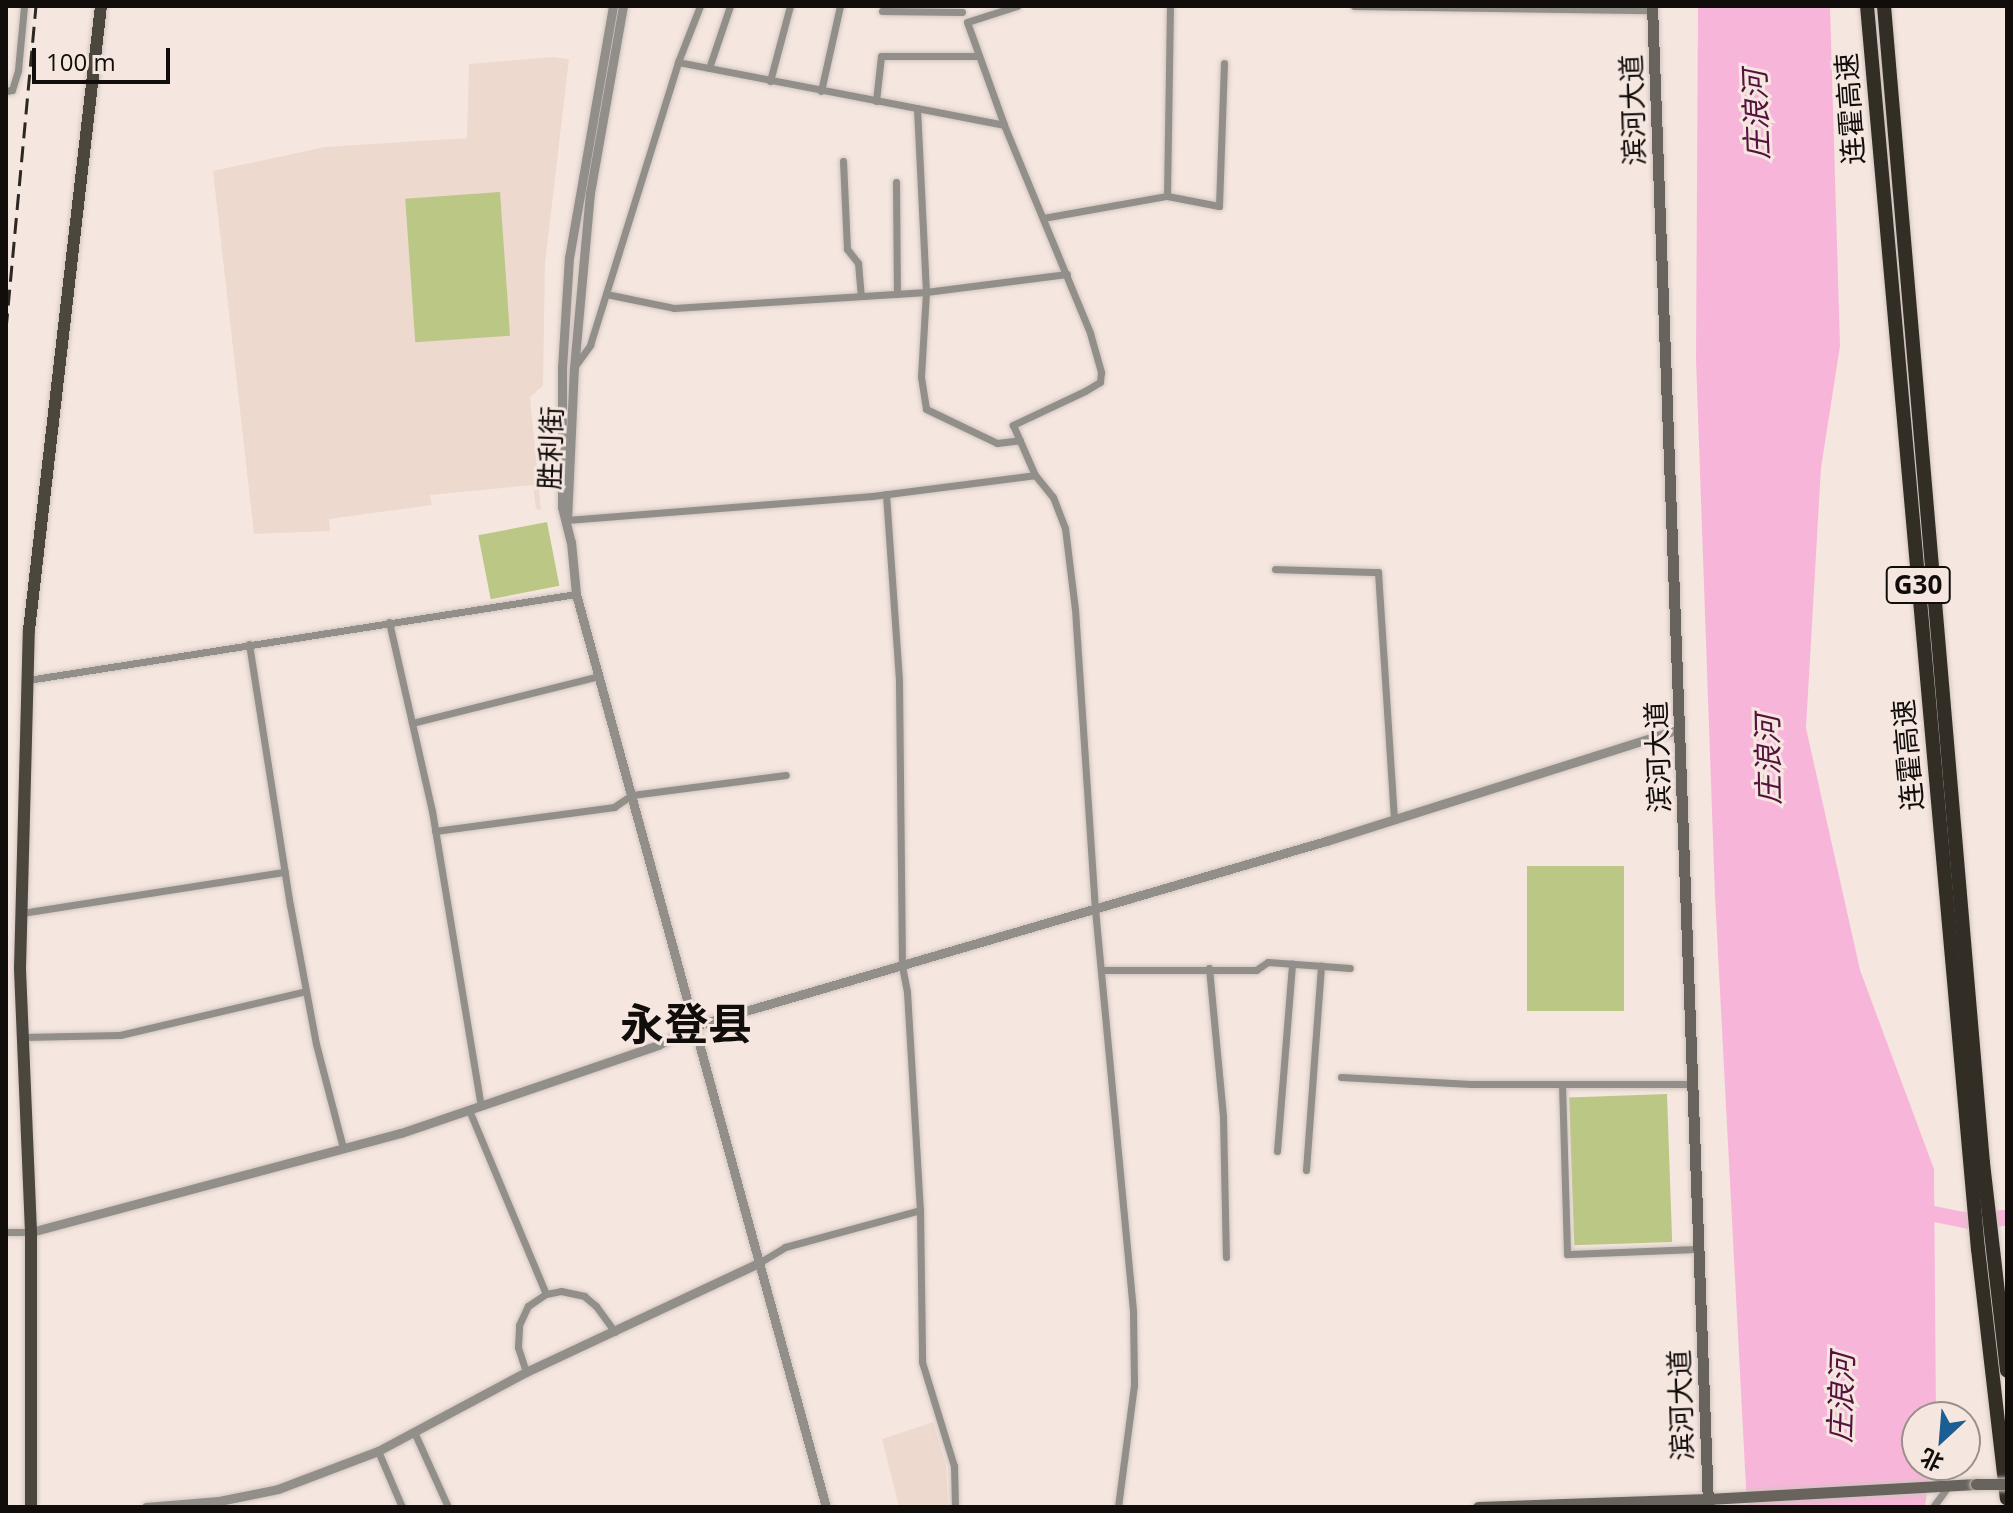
<!DOCTYPE html>
<html>
<head>
<meta charset="utf-8">
<style>
  body { margin:0 }
  #map { position:relative; width:2013px; height:1513px; overflow:hidden; background:#f5e7e0; font-family:"Open Sans","Noto Sans SC",sans-serif }
  div>[style] { position:absolute }
  .built>* { inset:0; background:#eed9ce }
  .green>* { inset:0; background:#bbc785; transform-origin:0 0 }
  .water>* { inset:0; background:#f7b6d9 }
  .river>* { height:16px; margin:-8px; padding:0 8px; transform-origin:8px; border-radius:8px; background:#f7b6d9 }
  .roads { filter:drop-shadow(0 0 2px #d1c4be) drop-shadow(0 0 2px #d1c4be) }
  .minor>* { height:7px; margin:-3.5px; padding:0 3.5px; transform-origin:3.5px; border-radius:3.5px; background:#928f8a }
  .tertiary>* { height:9px; margin:-4.5px; padding:0 4.5px; transform-origin:4.5px; border-radius:4.5px; background:#928f8a }
  .secondary>* { height:11px; margin:-5.5px; padding:0 5.5px; transform-origin:5.5px; border-radius:5.5px; background:#68645d }
  .primary>* { height:12px; margin:-6px; padding:0 6px; transform-origin:6px; border-radius:6px; background:#4b473e }
  .motorway>* { height:14px; margin:-7px; padding:0 7px; transform-origin:7px; border-radius:7px; background:#332e25 }
  .rail>* { height:3px; margin-top:-1.5px; transform-origin:0; background:repeating-linear-gradient(90deg,#2c2724 0 16px,transparent 0 24px) }
  .bridges { filter:drop-shadow(0 0 2px #d1c4be) drop-shadow(0 0 2px #d1c4be) }
  .secondary-bridge>* { height:11px; margin:-5.5px; padding:0 5.5px; transform-origin:5.5px; border-radius:5.5px; background:#68645d }
  span { translate:-50% -50%; white-space:nowrap; text-align:center; line-height:1.15; -webkit-text-stroke:6px #f5e7e0; paint-order:stroke }
  .shield-label span { padding:2px 6px; background:#f5e7e0; border:2px solid; border-radius:6px; -webkit-text-stroke-width:0 }
  .shield-label { font-size:26px; color:#110d0b; font-weight:700 }
  .street-label { font-size:28px; color:#110d0b }
  .water-label { font-size:30px; color:#56113e; font-style:italic }
  .town-label { font-size:44px; color:#110d0b; font-weight:700 }
  .frame { position:absolute; inset:0; border:8px solid #110d0b; pointer-events:none }
  .north { position:absolute; left:1901px; top:1401px; width:80px; height:80px; box-sizing:border-box; background:#f5e7e0; border:2px solid #9a908b; border-radius:50%; rotate:206deg; font-size:22px; font-weight:700; line-height:32px; text-align:center; color:#110d0b }
  .north::after { content:''; display:block; margin:auto; width:28px; height:36px; background:#1b5e94; clip-path:polygon(50% 0,100% 100%,50% 72%,0 100%) }
  .scale { position:absolute; left:32px; top:48px; width:138px; height:36px; box-sizing:border-box; border:4px solid #110d0b; border-top:0; padding-left:10px; font-size:24px; line-height:28px; white-space:nowrap; color:#110d0b; -webkit-text-stroke:6px #f5e7e0; paint-order:stroke }
</style>
</head>
<body>
<div id="map">
  <div class="built">
    <div style="clip-path:polygon(552px 57px,569px 59px,545px 264px,543px 386px,530px 397px,541px 510px,536px 509px,533px 485px,430px 495px,432px 505px,329px 519px,330px 531px,254px 534px,213px 171px,325px 147px,467px 138px,469px 64px)"></div>
    <div style="clip-path:polygon(933px 1422px,946px 1465px,948px 1507px,899px 1507px,882px 1439px)"></div>
  </div>
  <div class="green">
    <div style="left:500px;top:192px;width:144px;height:95px;rotate:86deg"></div>
    <div style="left:547px;top:522px;width:65px;height:70px;rotate:79deg"></div>
    <div style="left:1624px;top:866px;width:145px;height:97px;rotate:90deg"></div>
    <div style="left:1667px;top:1094px;width:148px;height:98px;rotate:88deg"></div>
  </div>
  <div class="water">
    <div style="clip-path:polygon(1698px 6px,1830px 6px,1840px 346px,1821px 468px,1806px 728px,1860px 970px,1934px 1169px,1936px 1417px,1917px 1417px,1917px 1465px,1931px 1465px,1925px 1507px,1747px 1507px,1715px 896px,1696px 360px)"></div>
  </div>
  <div class="river">
    <div style="left:1914px;top:1210px;width:56px;rotate:11.3deg"></div>
    <div style="left:1969px;top:1221px;width:38px;rotate:-5deg"></div>
  </div>
  <div class="roads">
    <div class="minor">
      <div style="left:1017px;top:6px;width:52px;rotate:162.3deg"></div>
      <div style="left:967px;top:22px;width:109px;rotate:70.2deg"></div>
      <div style="left:1004px;top:125px;width:225px;rotate:67.5deg"></div>
      <div style="left:1090px;top:333px;width:41px;rotate:74.2deg"></div>
      <div style="left:1101px;top:372px;width:10px;rotate:96deg"></div>
      <div style="left:1100px;top:382px;width:17px;rotate:149deg"></div>
      <div style="left:1085px;top:391px;width:80px;rotate:154.7deg"></div>
      <div style="left:1013px;top:425px;width:55px;rotate:66.3deg"></div>
      <div style="left:1035px;top:475px;width:28px;rotate:51deg"></div>
      <div style="left:1053px;top:497px;width:33px;rotate:69deg"></div>
      <div style="left:1065px;top:528px;width:82px;rotate:83deg"></div>
      <div style="left:1075px;top:609px;width:301px;rotate:86.2deg"></div>
      <div style="left:1095px;top:909px;width:405px;rotate:84.6deg"></div>
      <div style="left:1133px;top:1312px;width:73px;rotate:89.2deg"></div>
      <div style="left:1134px;top:1385px;width:123px;rotate:97.5deg"></div>
      <div style="left:1354px;top:6px;width:298px;rotate:0.8deg"></div>
      <div style="left:882px;top:11px;width:80px;rotate:0.7deg"></div>
      <div style="left:678px;top:62px;width:332px;rotate:10.9deg"></div>
      <div style="left:709px;top:68px;width:65px;rotate:-71.3deg"></div>
      <div style="left:770px;top:81px;width:78px;rotate:-75.1deg"></div>
      <div style="left:6px;top:91px;width:6px;rotate:-9deg"></div>
      <div style="left:12px;top:90px;width:21px;rotate:-73deg"></div>
      <div style="left:18px;top:70px;width:64px;rotate:-84.6deg"></div>
      <div style="left:821px;top:91px;width:87px;rotate:-77.4deg"></div>
      <div style="left:876px;top:101px;width:45px;rotate:-83.7deg"></div>
      <div style="left:881px;top:56px;width:98px"></div>
      <div style="left:917px;top:108px;width:184px;rotate:87.2deg"></div>
      <div style="left:926px;top:292px;width:85px;rotate:93.4deg"></div>
      <div style="left:921px;top:377px;width:32px;rotate:81deg"></div>
      <div style="left:926px;top:409px;width:79px;rotate:25.6deg"></div>
      <div style="left:997px;top:443px;width:23px;rotate:-7deg"></div>
      <div style="left:843px;top:161px;width:88px;rotate:87.4deg"></div>
      <div style="left:847px;top:249px;width:18px;rotate:52deg"></div>
      <div style="left:858px;top:263px;width:33px;rotate:85deg"></div>
      <div style="left:896px;top:182px;width:112px;rotate:89.5deg"></div>
      <div style="left:1167px;top:196px;width:190px;rotate:-89.1deg"></div>
      <div style="left:1043px;top:218px;width:126px;rotate:-10.1deg"></div>
      <div style="left:1167px;top:196px;width:53px;rotate:10.9deg"></div>
      <div style="left:1219px;top:206px;width:143px;rotate:-88deg"></div>
      <div style="left:606px;top:294px;width:69px;rotate:11.6deg"></div>
      <div style="left:674px;top:308px;width:253px;rotate:-3.6deg"></div>
      <div style="left:926px;top:292px;width:142px;rotate:-7.3deg"></div>
      <div style="left:575px;top:366px;width:26px;rotate:-54deg"></div>
      <div style="left:590px;top:345px;width:296px;rotate:-72.7deg"></div>
      <div style="left:678px;top:62px;width:60px;rotate:-68.6deg"></div>
      <div style="left:886px;top:494px;width:187px;rotate:86deg"></div>
      <div style="left:899px;top:681px;width:285px;rotate:89.4deg"></div>
      <div style="left:902px;top:966px;width:26px;rotate:79deg"></div>
      <div style="left:907px;top:992px;width:218px;rotate:86.6deg"></div>
      <div style="left:920px;top:1210px;width:152px;rotate:89.2deg"></div>
      <div style="left:922px;top:1362px;width:109px;rotate:72.9deg"></div>
      <div style="left:954px;top:1466px;width:41px;rotate:88.6deg"></div>
      <div style="left:567px;top:520px;width:306px;rotate:-4.5deg"></div>
      <div style="left:872px;top:496px;width:164px;rotate:-7.3deg"></div>
      <div style="left:1275px;top:569px;width:103px;rotate:1.7deg"></div>
      <div style="left:1378px;top:572px;width:248px;rotate:86.3deg"></div>
      <div style="left:389px;top:622px;width:194px;rotate:77.2deg"></div>
      <div style="left:432px;top:811px;width:299px;rotate:80.6deg"></div>
      <div style="left:249px;top:644px;width:264px;rotate:81.1deg"></div>
      <div style="left:290px;top:905px;width:141px;rotate:79.4deg"></div>
      <div style="left:316px;top:1044px;width:107px;rotate:75.4deg"></div>
      <div style="left:28px;top:680px;width:555px;rotate:-8.92deg"></div>
      <div style="left:412px;top:723px;width:193px;rotate:-14.1deg"></div>
      <div style="left:435px;top:831px;width:181px;rotate:-7.6deg"></div>
      <div style="left:614px;top:807px;width:22px;rotate:-34deg"></div>
      <div style="left:632px;top:795px;width:155px;rotate:-7.4deg"></div>
      <div style="left:22px;top:913px;width:266px;rotate:-8.9deg"></div>
      <div style="left:1209px;top:968px;width:150px;rotate:84.6deg"></div>
      <div style="left:1223px;top:1117px;width:140px;rotate:88.8deg"></div>
      <div style="left:1101px;top:970px;width:155px"></div>
      <div style="left:1256px;top:970px;width:14px;rotate:-34deg"></div>
      <div style="left:1268px;top:962px;width:82px;rotate:4.2deg"></div>
      <div style="left:23px;top:1037px;width:97px;rotate:-1.2deg"></div>
      <div style="left:120px;top:1035px;width:191px;rotate:-13.3deg"></div>
      <div style="left:1341px;top:1077px;width:130px;rotate:3.1deg"></div>
      <div style="left:1471px;top:1084px;width:222px"></div>
      <div style="left:1562px;top:1084px;width:170px;rotate:88.3deg"></div>
      <div style="left:1567px;top:1254px;width:132px;rotate:-2.2deg"></div>
      <div style="left:469px;top:1110px;width:199px;rotate:67.3deg"></div>
      <div style="left:1277px;top:1151px;width:188px;rotate:-85.4deg"></div>
      <div style="left:1306px;top:1170px;width:205px;rotate:-85.8deg"></div>
      <div style="left:6px;top:1232px;width:25px"></div>
      <div style="left:757px;top:1264px;width:33px;rotate:-31deg"></div>
      <div style="left:785px;top:1247px;width:140px;rotate:-15.3deg"></div>
      <div style="left:526px;top:1372px;width:26px;rotate:-108deg"></div>
      <div style="left:518px;top:1347px;width:22px;rotate:-87deg"></div>
      <div style="left:519px;top:1325px;width:21px;rotate:-65deg"></div>
      <div style="left:528px;top:1306px;width:22px;rotate:-34deg"></div>
      <div style="left:546px;top:1294px;width:15px;rotate:-11deg"></div>
      <div style="left:561px;top:1291px;width:24px;rotate:12deg"></div>
      <div style="left:584px;top:1296px;width:16px;rotate:40deg"></div>
      <div style="left:596px;top:1306px;width:32px;rotate:54deg"></div>
      <div style="left:415px;top:1434px;width:80px;rotate:65.7deg"></div>
      <div style="left:378px;top:1451px;width:61px;rotate:66.8deg"></div>
      <div style="left:1933px;top:1507px;width:26px;rotate:-54deg"></div>
    </div>
    <div class="tertiary">
      <div style="left:613px;top:6px;width:255px;rotate:99.9deg"></div>
      <div style="left:569px;top:257px;width:110px;rotate:93.6deg"></div>
      <div style="left:562px;top:367px;width:140px;rotate:90deg"></div>
      <div style="left:562px;top:507px;width:36px;rotate:76deg"></div>
      <div style="left:571px;top:542px;width:52px;rotate:84.5deg"></div>
      <div style="left:576px;top:594px;width:947px;rotate:74.69deg"></div>
      <div style="left:567px;top:520px;width:152px;rotate:-87.4deg"></div>
      <div style="left:574px;top:368px;width:176px;rotate:-84.8deg"></div>
      <div style="left:590px;top:193px;width:190px;rotate:-80deg"></div>
      <div style="left:31px;top:1232px;width:383px;rotate:-15deg"></div>
      <div style="left:401px;top:1133px;width:272px;rotate:-18.9deg"></div>
      <div style="left:658px;top:1045px;width:41px;rotate:-27.8deg"></div>
      <div style="left:694px;top:1026px;width:659px;rotate:-16.32deg"></div>
      <div style="left:1326px;top:841px;width:371px;rotate:-17.6deg"></div>
      <div style="left:146px;top:1507px;width:73px;rotate:-4.7deg"></div>
      <div style="left:219px;top:1501px;width:60px;rotate:-11.5deg"></div>
      <div style="left:278px;top:1489px;width:107px;rotate:-20.8deg"></div>
      <div style="left:378px;top:1451px;width:168px;rotate:-28.1deg"></div>
      <div style="left:526px;top:1372px;width:255px;rotate:-25.1deg"></div>
    </div>
    <div class="secondary">
      <div style="left:1652px;top:6px;width:1502px;rotate:87.86deg"></div>
      <div style="left:1478px;top:1507px;width:230px;rotate:-2deg"></div>
      <div style="left:1708px;top:1499px;width:268px;rotate:-3.2deg"></div>
    </div>
    <div class="primary">
      <div style="left:31px;top:1507px;width:275px;rotate:-90deg"></div>
      <div style="left:31px;top:1232px;width:264px;rotate:-92.4deg"></div>
      <div style="left:20px;top:968px;width:338px;rotate:-88.5deg"></div>
      <div style="left:29px;top:630px;width:628px;rotate:-83.42deg"></div>
    </div>
    <div class="motorway">
      <div style="left:1867px;top:6px;width:1248px;rotate:84.9deg"></div>
      <div style="left:1978px;top:1249px;width:251px;rotate:83.4deg"></div>
      <div style="left:1884px;top:6px;width:1161px;rotate:85.11deg"></div>
      <div style="left:1983px;top:1163px;width:209px;rotate:83.4deg"></div>
    </div>
  </div>
  <div class="rail">
    <div style="left:6px;top:329px;width:324px;rotate:-84.7deg"></div>
  </div>
  <div class="bridges">
    <div class="secondary-bridge">
      <div style="left:1976px;top:1484px;width:31px"></div>
    </div>
  </div>
  <div class="shield-label">
    <span style="left:1918px;top:585px">G30</span>
  </div>
  <div class="street-label">
    <span style="left:1849px;top:109px;rotate:-94deg">连霍高速</span>
    <span style="left:1632px;top:110px;rotate:-92deg">滨河大道</span>
    <span style="left:550px;top:448px;rotate:-88deg">胜利街</span>
    <span style="left:1907px;top:755px;rotate:-95deg">连霍高速</span>
    <span style="left:1657px;top:757px;rotate:-92deg">滨河大道</span>
    <span style="left:1680px;top:1405px;rotate:-92deg">滨河大道</span>
  </div>
  <div class="water-label">
    <span style="left:1756px;top:115px;rotate:-92deg">庄浪河</span>
    <span style="left:1768px;top:760px;rotate:-91deg">庄浪河</span>
    <span style="left:1841px;top:1398px;rotate:-88deg">庄浪河</span>
  </div>
  <div class="town-label">
    <span style="left:686px;top:1023px">永登县</span>
  </div>
  <div class="frame"></div>
  <div class="north">北</div>
  <div class="scale">100 m</div>
</div>
</body>
</html>
